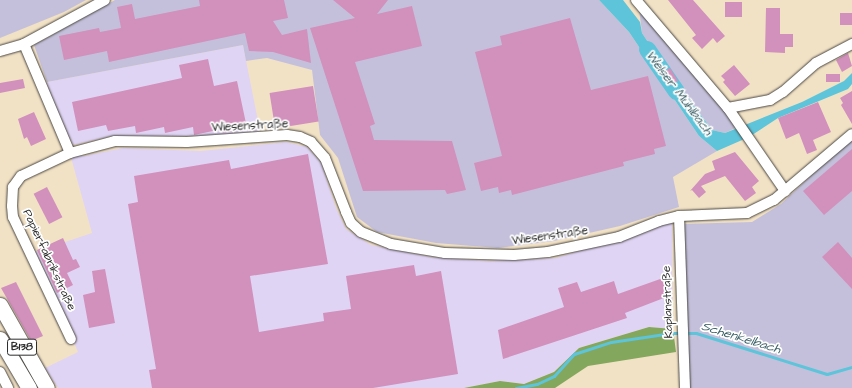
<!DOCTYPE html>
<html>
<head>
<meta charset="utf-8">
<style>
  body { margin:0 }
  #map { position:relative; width:852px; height:388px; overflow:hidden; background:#f2e2c5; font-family:"Architects Daughter",sans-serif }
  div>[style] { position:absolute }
  .built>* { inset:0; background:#e0d4f4 }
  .industrial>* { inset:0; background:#c4c0db }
  .forest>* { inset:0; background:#83a75c }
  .water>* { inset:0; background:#5dc4da }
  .stream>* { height:3px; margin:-1.5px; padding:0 1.5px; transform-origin:1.5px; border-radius:1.5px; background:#5dc4da }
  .river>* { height:17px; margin:-8.5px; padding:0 8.5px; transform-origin:8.5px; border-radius:8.5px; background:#5dc4da }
  .building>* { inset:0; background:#d290bc; transform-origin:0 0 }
  .roads { filter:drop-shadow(0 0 1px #494642) drop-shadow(0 0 1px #494642) }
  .street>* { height:10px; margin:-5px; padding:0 5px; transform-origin:5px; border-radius:5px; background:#fff }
  .primary>* { height:15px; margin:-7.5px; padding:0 7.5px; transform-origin:7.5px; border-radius:7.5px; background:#fff }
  span { translate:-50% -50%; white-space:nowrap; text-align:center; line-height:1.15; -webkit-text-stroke:3.5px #fff; paint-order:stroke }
  .shield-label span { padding:1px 3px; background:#fff; border:1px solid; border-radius:3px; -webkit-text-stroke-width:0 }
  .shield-label { font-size:11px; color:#2b2b2b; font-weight:700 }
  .street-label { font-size:12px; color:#2b2b2b }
  .water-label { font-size:13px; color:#3c6168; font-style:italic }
</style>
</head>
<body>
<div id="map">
  <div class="built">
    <div style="clip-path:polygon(243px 45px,260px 131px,219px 136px,112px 136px,73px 145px,49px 97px,47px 82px)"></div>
    <div style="clip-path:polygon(286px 142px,307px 147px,321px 162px,336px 208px,346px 229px,371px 245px,431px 257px,489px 261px,556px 258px,672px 222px,673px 329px,649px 327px,579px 348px,554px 372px,524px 384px,500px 381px,464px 388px,58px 388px,45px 368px,78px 352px,35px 252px,92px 233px,70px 154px,84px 156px,123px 148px,201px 151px)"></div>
  </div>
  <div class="industrial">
    <div style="clip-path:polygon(0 0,86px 0,64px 12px,0 38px)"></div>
    <div style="clip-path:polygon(115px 0,599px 0,629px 32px,699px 136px,717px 151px,673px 177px,679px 207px,620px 226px,554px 241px,498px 248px,436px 243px,377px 232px,357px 217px,338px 158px,320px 135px,312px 70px,267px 58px,246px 61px,243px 45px,47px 82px,34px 45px)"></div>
    <div style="clip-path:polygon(639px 9px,738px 127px,725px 133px,712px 130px,686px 95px,672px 85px,660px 67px,663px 65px,642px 33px)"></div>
    <div style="clip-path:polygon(852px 137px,852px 388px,687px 388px,682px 224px,752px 222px,781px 204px)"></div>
  </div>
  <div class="forest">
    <div style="clip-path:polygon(649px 327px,673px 329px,676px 352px,588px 366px,555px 388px,464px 388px,500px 381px,524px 384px,554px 372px,579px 348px)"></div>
  </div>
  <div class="water">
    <div style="clip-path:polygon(599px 0,623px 0,640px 22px,642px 33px,663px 65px,660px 67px,672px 85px,677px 86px,686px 95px,712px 130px,725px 133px,802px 102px,844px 81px,852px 73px,852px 84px,848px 89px,778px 118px,749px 137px,717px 151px,699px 136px,629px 32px)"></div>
  </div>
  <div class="stream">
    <div style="left:516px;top:388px;width:21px;rotate:-11deg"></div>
    <div style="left:537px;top:384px;width:19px;rotate:-25deg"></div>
    <div style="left:554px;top:376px;width:30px;rotate:-48deg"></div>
    <div style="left:574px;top:354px;width:39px;rotate:-18deg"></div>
    <div style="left:611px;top:342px;width:61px;rotate:-8.5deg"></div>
    <div style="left:671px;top:333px;width:25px"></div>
    <div style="left:696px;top:333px;width:137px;rotate:17.4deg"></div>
    <div style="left:827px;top:374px;width:26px;rotate:-16deg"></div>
  </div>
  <div class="river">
    <div style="left:647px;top:49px;width:51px;rotate:55.4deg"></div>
  </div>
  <div class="building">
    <div style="clip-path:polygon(199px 0,284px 0,288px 18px,273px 21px,282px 35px,307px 29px,311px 63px,273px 52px,249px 51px,245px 33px,109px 62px,107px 51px,64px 60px,59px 36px,99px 28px,100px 32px,121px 28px,117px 7px,132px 4px,135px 19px,200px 6px)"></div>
    <div style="clip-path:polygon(333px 0,388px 0,377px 14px,412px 6px,422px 46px,355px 62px,375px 124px,370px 126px,374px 140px,452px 141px,466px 190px,447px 194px,445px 190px,363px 191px,310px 28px,355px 18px)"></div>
    <div style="clip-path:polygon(668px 0,693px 0,725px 36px,717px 43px,713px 38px,702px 49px,692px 38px,696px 35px)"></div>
    <div style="left:725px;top:2px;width:17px;height:15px"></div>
    <div style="clip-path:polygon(766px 8px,780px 8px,780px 34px,793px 34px,793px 47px,785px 47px,785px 53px,765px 52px)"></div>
    <div style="left:840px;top:13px;width:12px;height:12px"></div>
    <div style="clip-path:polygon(570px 18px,591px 90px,648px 76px,666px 146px,654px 149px,655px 154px,623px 162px,624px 166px,512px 195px,511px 190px,499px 193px,498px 187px,481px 191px,474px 163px,502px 156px,475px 52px,502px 45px,500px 36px)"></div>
    <div style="clip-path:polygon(848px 53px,852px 66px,842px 72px,836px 60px)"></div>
    <div style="clip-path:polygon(208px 59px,214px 86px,237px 81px,247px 128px,223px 133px,222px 129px,194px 135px,193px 127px,165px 133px,164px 127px,136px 133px,135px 126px,108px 131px,106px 125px,78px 131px,72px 102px,182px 78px,179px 65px)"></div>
    <div style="clip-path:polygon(734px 65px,750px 84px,735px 96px,723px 82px,725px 80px,721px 76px)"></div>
    <div style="left:670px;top:68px;width:15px;height:9px;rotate:58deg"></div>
    <div style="left:826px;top:74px;width:14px;height:8px"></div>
    <div style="clip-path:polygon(23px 79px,25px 88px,0 93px,0 83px)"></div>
    <div style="left:313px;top:86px;width:36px;height:44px;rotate:81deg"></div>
    <div style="clip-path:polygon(852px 91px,852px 124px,841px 105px,843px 103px,840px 98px)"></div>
    <div style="clip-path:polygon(818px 102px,831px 132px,813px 140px,817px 150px,807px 154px,799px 133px,786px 139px,778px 118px)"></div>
    <div style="clip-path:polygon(34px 112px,46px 139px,31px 146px,27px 137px,24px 139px,18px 119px)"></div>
    <div style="clip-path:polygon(852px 149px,852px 191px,824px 215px,803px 191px)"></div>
    <div style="clip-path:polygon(735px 152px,759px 181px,752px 187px,756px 193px,745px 201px,725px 176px,701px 186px,706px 192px,699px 198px,692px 190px,690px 191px,705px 174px,715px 170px,712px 161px)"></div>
    <div style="clip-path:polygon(308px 154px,328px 264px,250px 276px,259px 332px,324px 321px,323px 313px,351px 309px,346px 276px,414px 265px,416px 276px,441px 271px,458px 374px,373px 388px,152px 388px,149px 370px,156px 369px,128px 204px,138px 202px,134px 176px,229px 160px,231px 169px)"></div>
    <div style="left:47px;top:187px;width:34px;height:15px;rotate:63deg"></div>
    <div style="clip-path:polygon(63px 238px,73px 260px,76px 259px,80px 267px,67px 273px,73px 285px,57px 293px,37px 250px)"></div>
    <div style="clip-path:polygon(838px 242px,852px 258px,852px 289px,822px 257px)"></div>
    <div style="clip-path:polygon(105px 269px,115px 323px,89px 328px,83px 295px,95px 292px,92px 271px)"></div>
    <div style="clip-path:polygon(663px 278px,669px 296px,625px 313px,627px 318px,503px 359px,498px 330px,564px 307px,558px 288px,577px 282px,581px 292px,614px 281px,618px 294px)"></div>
    <div style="clip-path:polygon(16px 282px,43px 336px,31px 341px,1px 288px)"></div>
  </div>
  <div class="roads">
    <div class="street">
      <div style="left:636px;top:0;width:142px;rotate:49.6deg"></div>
      <div style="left:728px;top:108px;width:43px;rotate:-10.8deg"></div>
      <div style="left:770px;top:100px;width:15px;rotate:-32deg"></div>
      <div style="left:783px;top:92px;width:44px;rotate:-41.3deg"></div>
      <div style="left:816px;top:63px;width:41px;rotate:-27.8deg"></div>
      <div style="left:24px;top:44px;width:118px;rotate:67.1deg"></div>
      <div style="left:70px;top:153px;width:47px;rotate:-14.9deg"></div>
      <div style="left:115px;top:141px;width:72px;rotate:0.8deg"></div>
      <div style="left:187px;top:142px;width:100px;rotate:-4deg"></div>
      <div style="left:287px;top:135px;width:13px;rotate:9deg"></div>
      <div style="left:300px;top:137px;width:12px;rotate:24deg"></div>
      <div style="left:311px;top:142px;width:21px;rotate:49deg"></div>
      <div style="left:325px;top:158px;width:58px;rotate:68.7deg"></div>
      <div style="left:346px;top:212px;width:12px;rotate:66deg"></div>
      <div style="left:351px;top:223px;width:13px;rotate:42deg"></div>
      <div style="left:361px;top:232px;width:32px;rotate:22deg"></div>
      <div style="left:391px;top:244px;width:55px;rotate:9.5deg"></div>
      <div style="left:445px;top:253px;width:69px;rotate:1.7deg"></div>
      <div style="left:514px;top:255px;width:34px;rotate:-5deg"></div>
      <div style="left:548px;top:252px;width:73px;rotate:-11.9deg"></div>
      <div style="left:619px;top:237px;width:43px;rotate:-21.8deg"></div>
      <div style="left:659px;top:221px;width:21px;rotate:-14deg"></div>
      <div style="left:679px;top:216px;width:68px;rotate:-2.5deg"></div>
      <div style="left:747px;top:213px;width:30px;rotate:-26deg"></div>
      <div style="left:774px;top:200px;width:102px;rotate:-40.2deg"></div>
      <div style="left:0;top:51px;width:25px;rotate:-16deg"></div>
      <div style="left:24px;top:44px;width:92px;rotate:-28.5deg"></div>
      <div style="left:728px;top:108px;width:101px;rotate:55.5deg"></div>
      <div style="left:70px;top:153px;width:54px;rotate:154.9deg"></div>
      <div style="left:21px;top:176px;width:14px;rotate:126deg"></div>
      <div style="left:13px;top:187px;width:19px;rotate:93deg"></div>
      <div style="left:12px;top:206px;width:11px;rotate:85deg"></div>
      <div style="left:13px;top:217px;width:135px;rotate:64.6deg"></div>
      <div style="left:679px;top:216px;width:172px;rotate:88deg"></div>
      <div style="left:0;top:372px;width:18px;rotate:63deg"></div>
    </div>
    <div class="primary">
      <div style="left:0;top:305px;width:95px;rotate:60.5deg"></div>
      <div style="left:0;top:339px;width:57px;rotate:59.4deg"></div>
    </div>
  </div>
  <div class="shield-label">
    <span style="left:22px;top:347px">B138</span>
  </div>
  <div class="street-label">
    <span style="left:250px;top:126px;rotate:-3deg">Wiesenstraße</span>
    <span style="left:550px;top:236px;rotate:-8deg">Wiesenstraße</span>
    <span style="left:49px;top:260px;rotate:65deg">Papierfabrikstraße</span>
    <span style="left:668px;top:302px;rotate:-92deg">Kaplanstraße</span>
  </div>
  <div class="water-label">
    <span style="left:679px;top:93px;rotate:53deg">Welser Mühlbach</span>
    <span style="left:741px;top:338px;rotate:17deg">Schenkelbach</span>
  </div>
</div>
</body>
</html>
